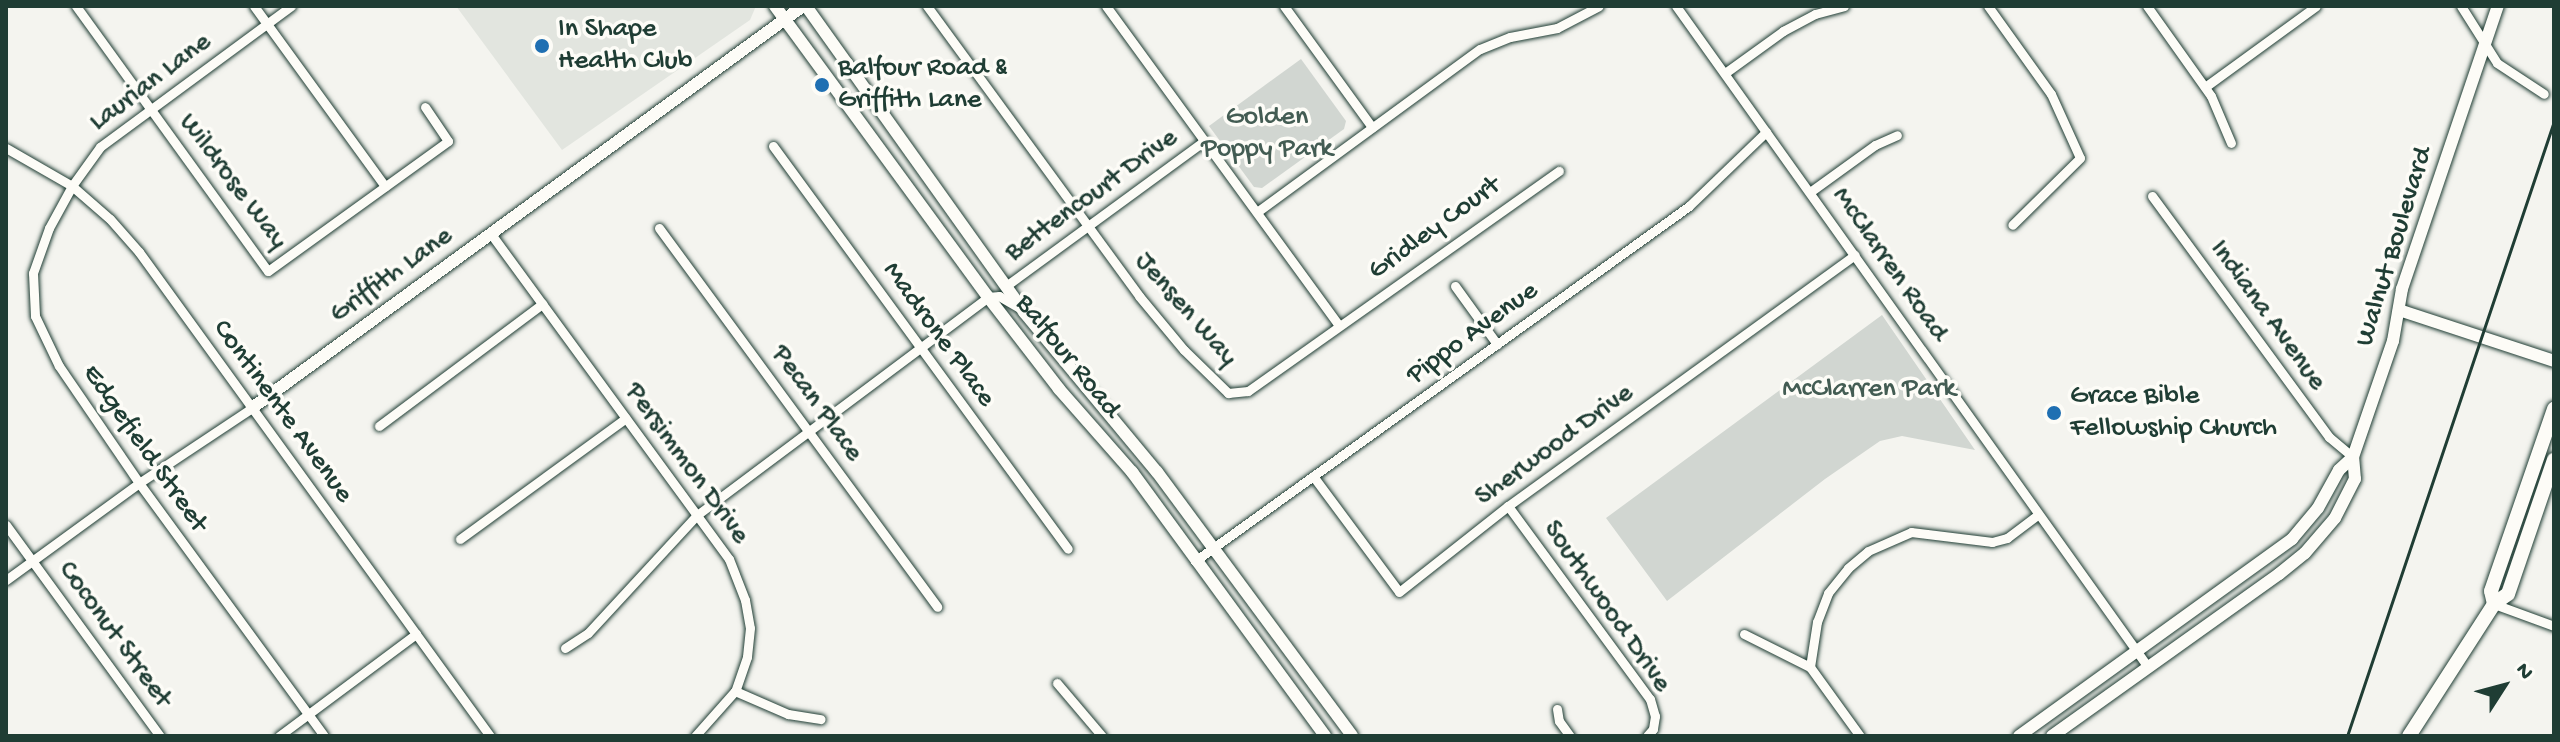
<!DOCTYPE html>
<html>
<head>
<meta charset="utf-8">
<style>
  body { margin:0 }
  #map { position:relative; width:2560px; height:742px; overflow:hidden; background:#f4f4ef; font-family:"Gochi Hand",sans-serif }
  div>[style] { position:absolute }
  .built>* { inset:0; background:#e2e5df }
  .green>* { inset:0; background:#d1d6d1 }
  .roads { filter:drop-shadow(0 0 2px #1f3d34) drop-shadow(0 0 2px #1f3d34) }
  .street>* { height:9px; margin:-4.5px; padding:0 4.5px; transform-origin:4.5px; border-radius:4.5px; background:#fdfcf7 }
  .secondary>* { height:12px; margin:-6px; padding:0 6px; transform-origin:6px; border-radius:6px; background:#fdfcf7 }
  .primary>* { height:14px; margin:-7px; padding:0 7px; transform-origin:7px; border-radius:7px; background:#fdfcf7 }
  .rail>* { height:3px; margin:-1.5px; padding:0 1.5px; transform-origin:1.5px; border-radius:1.5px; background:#1f3d34 }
  .dots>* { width:22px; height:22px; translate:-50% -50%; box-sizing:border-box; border:4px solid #fdfcf7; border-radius:50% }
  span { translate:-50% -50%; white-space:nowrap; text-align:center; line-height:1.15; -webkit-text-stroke:7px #fdfcf7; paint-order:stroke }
  .poi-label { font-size:28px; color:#1f3d34 }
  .left { translate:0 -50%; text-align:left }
  .street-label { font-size:28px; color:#1f3d34 }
  .park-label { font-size:28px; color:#435c53 }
  .frame { position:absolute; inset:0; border:8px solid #1f3d34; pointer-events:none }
  .north { position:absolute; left:2464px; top:646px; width:80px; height:80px; -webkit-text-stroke:6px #fdfcf7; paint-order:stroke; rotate:54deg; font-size:22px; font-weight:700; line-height:32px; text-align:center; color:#1f3d34 }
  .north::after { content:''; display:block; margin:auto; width:28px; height:36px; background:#1f3d34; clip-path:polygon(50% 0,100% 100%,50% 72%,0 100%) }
</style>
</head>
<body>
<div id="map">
  <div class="built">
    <div style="clip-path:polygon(456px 6px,756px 6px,750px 20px,562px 150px)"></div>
  </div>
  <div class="green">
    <div style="clip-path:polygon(1301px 59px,1346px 121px,1344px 129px,1262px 188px,1254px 187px,1209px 126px)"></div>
    <div style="clip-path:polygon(1882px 315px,1975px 450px,1902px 436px,1880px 441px,1825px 479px,1667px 601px,1606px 518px)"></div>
  </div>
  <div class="roads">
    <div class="street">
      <div style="left:76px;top:6px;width:327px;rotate:54.1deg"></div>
      <div style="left:268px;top:271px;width:222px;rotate:-35.8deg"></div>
      <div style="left:448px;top:141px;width:41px;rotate:-124.1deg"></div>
      <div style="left:254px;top:6px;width:223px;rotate:54deg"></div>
      <div style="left:291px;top:6px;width:237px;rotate:143.6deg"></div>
      <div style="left:100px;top:147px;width:48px;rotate:125.7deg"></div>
      <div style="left:72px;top:186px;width:48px;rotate:118.7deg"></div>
      <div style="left:49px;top:228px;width:48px;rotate:109.6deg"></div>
      <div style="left:33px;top:273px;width:43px;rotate:87.3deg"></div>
      <div style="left:35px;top:316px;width:55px;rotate:64.4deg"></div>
      <div style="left:59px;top:366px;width:142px;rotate:55.6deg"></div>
      <div style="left:139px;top:483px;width:313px;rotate:53.8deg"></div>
      <div style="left:927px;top:6px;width:359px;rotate:53.8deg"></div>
      <div style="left:1139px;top:296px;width:70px;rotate:50.2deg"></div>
      <div style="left:1184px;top:350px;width:62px;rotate:44.3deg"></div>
      <div style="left:1228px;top:393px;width:20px;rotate:-6deg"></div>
      <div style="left:1248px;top:391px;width:381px;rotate:-35.3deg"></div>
      <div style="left:1106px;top:6px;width:395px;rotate:53.9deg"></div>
      <div style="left:1284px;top:6px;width:150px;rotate:54deg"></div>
      <div style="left:1676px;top:6px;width:812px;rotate:54.47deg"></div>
      <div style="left:1988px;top:6px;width:108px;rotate:54.4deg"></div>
      <div style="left:2051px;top:94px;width:70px;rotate:65.6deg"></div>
      <div style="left:2080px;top:158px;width:95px;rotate:135.4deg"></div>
      <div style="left:2147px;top:6px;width:110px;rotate:54.6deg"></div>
      <div style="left:2211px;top:96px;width:51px;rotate:66.9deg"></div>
      <div style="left:2461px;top:6px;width:67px;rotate:57.7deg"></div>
      <div style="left:2497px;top:63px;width:56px;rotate:33.4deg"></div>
      <div style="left:1725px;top:73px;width:72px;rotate:-35.9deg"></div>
      <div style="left:1783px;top:31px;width:36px;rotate:-28deg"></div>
      <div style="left:1815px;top:14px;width:30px;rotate:-15deg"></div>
      <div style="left:2205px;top:87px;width:137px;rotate:-36.1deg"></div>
      <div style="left:773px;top:146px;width:499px;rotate:53.8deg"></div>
      <div style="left:6px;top:148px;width:76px;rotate:29.9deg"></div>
      <div style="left:72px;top:186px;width:50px;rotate:41deg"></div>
      <div style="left:110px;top:219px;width:44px;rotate:48.7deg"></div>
      <div style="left:139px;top:252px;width:598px;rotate:54.05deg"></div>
      <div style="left:1810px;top:192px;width:80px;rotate:-35.9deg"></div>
      <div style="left:1875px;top:145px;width:24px;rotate:-24deg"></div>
      <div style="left:2152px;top:196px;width:299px;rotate:53.7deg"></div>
      <div style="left:2329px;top:437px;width:31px;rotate:40deg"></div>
      <div style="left:1257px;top:212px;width:276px;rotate:-36.2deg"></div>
      <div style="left:1480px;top:49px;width:32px;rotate:-22deg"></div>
      <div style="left:1510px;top:37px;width:48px;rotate:-10.8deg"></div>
      <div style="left:1557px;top:28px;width:47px;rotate:-27.6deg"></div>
      <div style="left:659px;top:228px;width:470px;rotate:53.7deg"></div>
      <div style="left:491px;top:234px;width:403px;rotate:53.8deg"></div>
      <div style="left:729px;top:559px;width:44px;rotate:68.7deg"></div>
      <div style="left:745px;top:600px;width:28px;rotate:80deg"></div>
      <div style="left:750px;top:628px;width:29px;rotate:96deg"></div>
      <div style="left:747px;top:657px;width:36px;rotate:109deg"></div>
      <div style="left:735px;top:691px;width:60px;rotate:131.6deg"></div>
      <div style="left:1006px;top:286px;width:245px;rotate:-36.2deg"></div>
      <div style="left:1455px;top:286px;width:72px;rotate:54.1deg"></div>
      <div style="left:379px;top:426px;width:204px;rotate:-36.8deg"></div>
      <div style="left:1313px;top:476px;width:144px;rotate:53.4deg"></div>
      <div style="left:1399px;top:592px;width:139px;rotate:-38.3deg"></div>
      <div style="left:1508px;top:506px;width:428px;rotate:-35.9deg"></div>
      <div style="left:1508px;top:506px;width:240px;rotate:53.7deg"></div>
      <div style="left:1650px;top:699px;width:18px;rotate:74deg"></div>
      <div style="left:1655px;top:716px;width:13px;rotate:99deg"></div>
      <div style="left:1653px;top:729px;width:9px;rotate:131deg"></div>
      <div style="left:6px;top:525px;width:261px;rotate:53.9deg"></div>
      <div style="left:460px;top:539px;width:205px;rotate:-36.1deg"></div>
      <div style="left:1195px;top:561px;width:608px;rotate:-35.7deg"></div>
      <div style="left:1689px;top:206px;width:107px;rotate:-43.9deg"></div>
      <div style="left:6px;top:580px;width:165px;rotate:-36.1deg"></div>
      <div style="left:139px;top:483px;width:136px;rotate:-33.6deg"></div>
      <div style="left:2494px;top:604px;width:64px;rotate:20.1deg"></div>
      <div style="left:1744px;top:634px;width:74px;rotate:26.6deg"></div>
      <div style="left:1810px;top:667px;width:85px;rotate:54.1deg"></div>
      <div style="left:565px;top:648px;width:27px;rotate:-33deg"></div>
      <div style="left:588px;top:633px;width:161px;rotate:-47.3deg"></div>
      <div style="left:697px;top:515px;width:364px;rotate:-36.8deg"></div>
      <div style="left:988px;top:297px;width:11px;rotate:-5deg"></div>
      <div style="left:999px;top:296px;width:22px;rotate:30deg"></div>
      <div style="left:1810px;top:667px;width:46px;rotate:-81.2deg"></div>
      <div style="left:1817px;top:622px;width:31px;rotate:-69deg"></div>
      <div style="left:1828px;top:593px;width:32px;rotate:-51deg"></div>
      <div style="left:1848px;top:568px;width:26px;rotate:-40deg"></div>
      <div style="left:1868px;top:551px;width:47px;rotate:-23.8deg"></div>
      <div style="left:1911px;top:532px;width:82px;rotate:7deg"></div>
      <div style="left:1992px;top:542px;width:16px;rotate:-15deg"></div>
      <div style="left:2007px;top:538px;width:39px;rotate:-37deg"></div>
      <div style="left:1057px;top:683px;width:70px;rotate:49.7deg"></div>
      <div style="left:735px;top:691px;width:58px;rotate:23.5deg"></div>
      <div style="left:788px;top:714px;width:33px;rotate:9deg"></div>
      <div style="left:1557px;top:709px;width:12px;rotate:81deg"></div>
      <div style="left:1559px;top:721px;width:19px;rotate:54deg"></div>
      <div style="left:279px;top:736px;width:171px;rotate:-36.7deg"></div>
    </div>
    <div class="secondary">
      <div style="left:775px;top:6px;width:361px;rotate:53.8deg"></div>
      <div style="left:988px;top:297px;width:116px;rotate:52.3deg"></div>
      <div style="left:1059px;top:389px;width:111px;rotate:48.7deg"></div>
      <div style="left:1132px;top:472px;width:327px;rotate:53.8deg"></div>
      <div style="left:806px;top:6px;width:376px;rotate:54.5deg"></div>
      <div style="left:1024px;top:312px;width:208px;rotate:50.3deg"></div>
      <div style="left:1157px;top:472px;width:328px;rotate:53.5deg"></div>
      <div style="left:2399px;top:310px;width:163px;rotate:18.2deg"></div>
      <div style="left:252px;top:408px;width:682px;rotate:-36.11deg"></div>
      <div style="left:2019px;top:736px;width:337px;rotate:-35.8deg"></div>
      <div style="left:2292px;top:539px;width:40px;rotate:-50deg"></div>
      <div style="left:2318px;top:508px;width:43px;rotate:-61.1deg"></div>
      <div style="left:2339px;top:470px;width:19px;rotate:-43deg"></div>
      <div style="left:2052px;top:736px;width:279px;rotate:-35.5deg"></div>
      <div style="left:2279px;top:574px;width:33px;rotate:-39deg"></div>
      <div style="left:2305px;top:553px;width:46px;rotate:-49.4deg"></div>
      <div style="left:2335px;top:518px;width:44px;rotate:-62.9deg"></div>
      <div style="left:2355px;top:479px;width:22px;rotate:-95deg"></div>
      <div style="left:2353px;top:457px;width:123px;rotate:-71deg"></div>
      <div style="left:2393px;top:341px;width:53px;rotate:-80.2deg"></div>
      <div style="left:2402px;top:289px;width:299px;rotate:-71.3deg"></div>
    </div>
    <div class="primary">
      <div style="left:2494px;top:604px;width:13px;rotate:-103deg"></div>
      <div style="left:2491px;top:591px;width:193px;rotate:-70.9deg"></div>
      <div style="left:2409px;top:736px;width:157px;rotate:-57.2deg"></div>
      <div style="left:2494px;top:604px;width:17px;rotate:-36deg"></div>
      <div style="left:2508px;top:594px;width:142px;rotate:-71.1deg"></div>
    </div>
  </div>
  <div class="rail">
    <div style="left:2347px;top:736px;width:649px;rotate:-71.4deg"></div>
  </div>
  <div class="dots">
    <div style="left:542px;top:46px;background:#1f6fb2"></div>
    <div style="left:822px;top:85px;background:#1f6fb2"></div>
    <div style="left:2054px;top:413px;background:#1f6fb2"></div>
  </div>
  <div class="poi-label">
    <span class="left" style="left:558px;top:46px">In Shape<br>Health Club</span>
    <span class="left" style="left:838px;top:85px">Balfour Road &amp;<br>Griffith Lane</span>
    <span class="left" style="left:2070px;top:413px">Grace Bible<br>Fellowship Church</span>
  </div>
  <div class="street-label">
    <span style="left:151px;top:83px;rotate:-37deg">Laurian Lane</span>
    <span style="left:232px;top:182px;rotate:53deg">Wildrose Way</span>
    <span style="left:1092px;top:196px;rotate:-36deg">Bettencourt Drive</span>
    <span style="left:1435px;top:229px;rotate:-36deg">Gridley Court</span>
    <span style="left:2395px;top:247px;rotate:-73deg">Walnut Boulevard</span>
    <span style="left:1889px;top:265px;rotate:55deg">McClarren Road</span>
    <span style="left:392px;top:276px;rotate:-36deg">Griffith Lane</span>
    <span style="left:1185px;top:310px;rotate:49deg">Jensen Way</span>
    <span style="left:2267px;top:316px;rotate:54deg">Indiana Avenue</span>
    <span style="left:1473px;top:334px;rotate:-36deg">Pippo Avenue</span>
    <span style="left:938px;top:335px;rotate:54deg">Madrone Place</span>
    <span style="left:1067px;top:357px;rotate:51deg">Balfour Road</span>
    <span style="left:816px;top:404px;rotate:54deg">Pecan Place</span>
    <span style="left:282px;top:412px;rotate:54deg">Continente Avenue</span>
    <span style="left:1555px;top:446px;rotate:-36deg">Sherwood Drive</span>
    <span style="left:144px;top:449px;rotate:55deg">Edgefield Street</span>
    <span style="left:686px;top:464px;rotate:54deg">Persimmon Drive</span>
    <span style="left:1606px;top:607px;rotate:55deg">Southwood Drive</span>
    <span style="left:114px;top:635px;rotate:54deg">Coconut Street</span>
  </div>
  <div class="park-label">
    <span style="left:1267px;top:134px">Golden<br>Poppy Park</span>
    <span style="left:1869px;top:390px">McClarren Park</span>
  </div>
  <div class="frame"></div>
  <div class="north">N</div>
</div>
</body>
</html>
